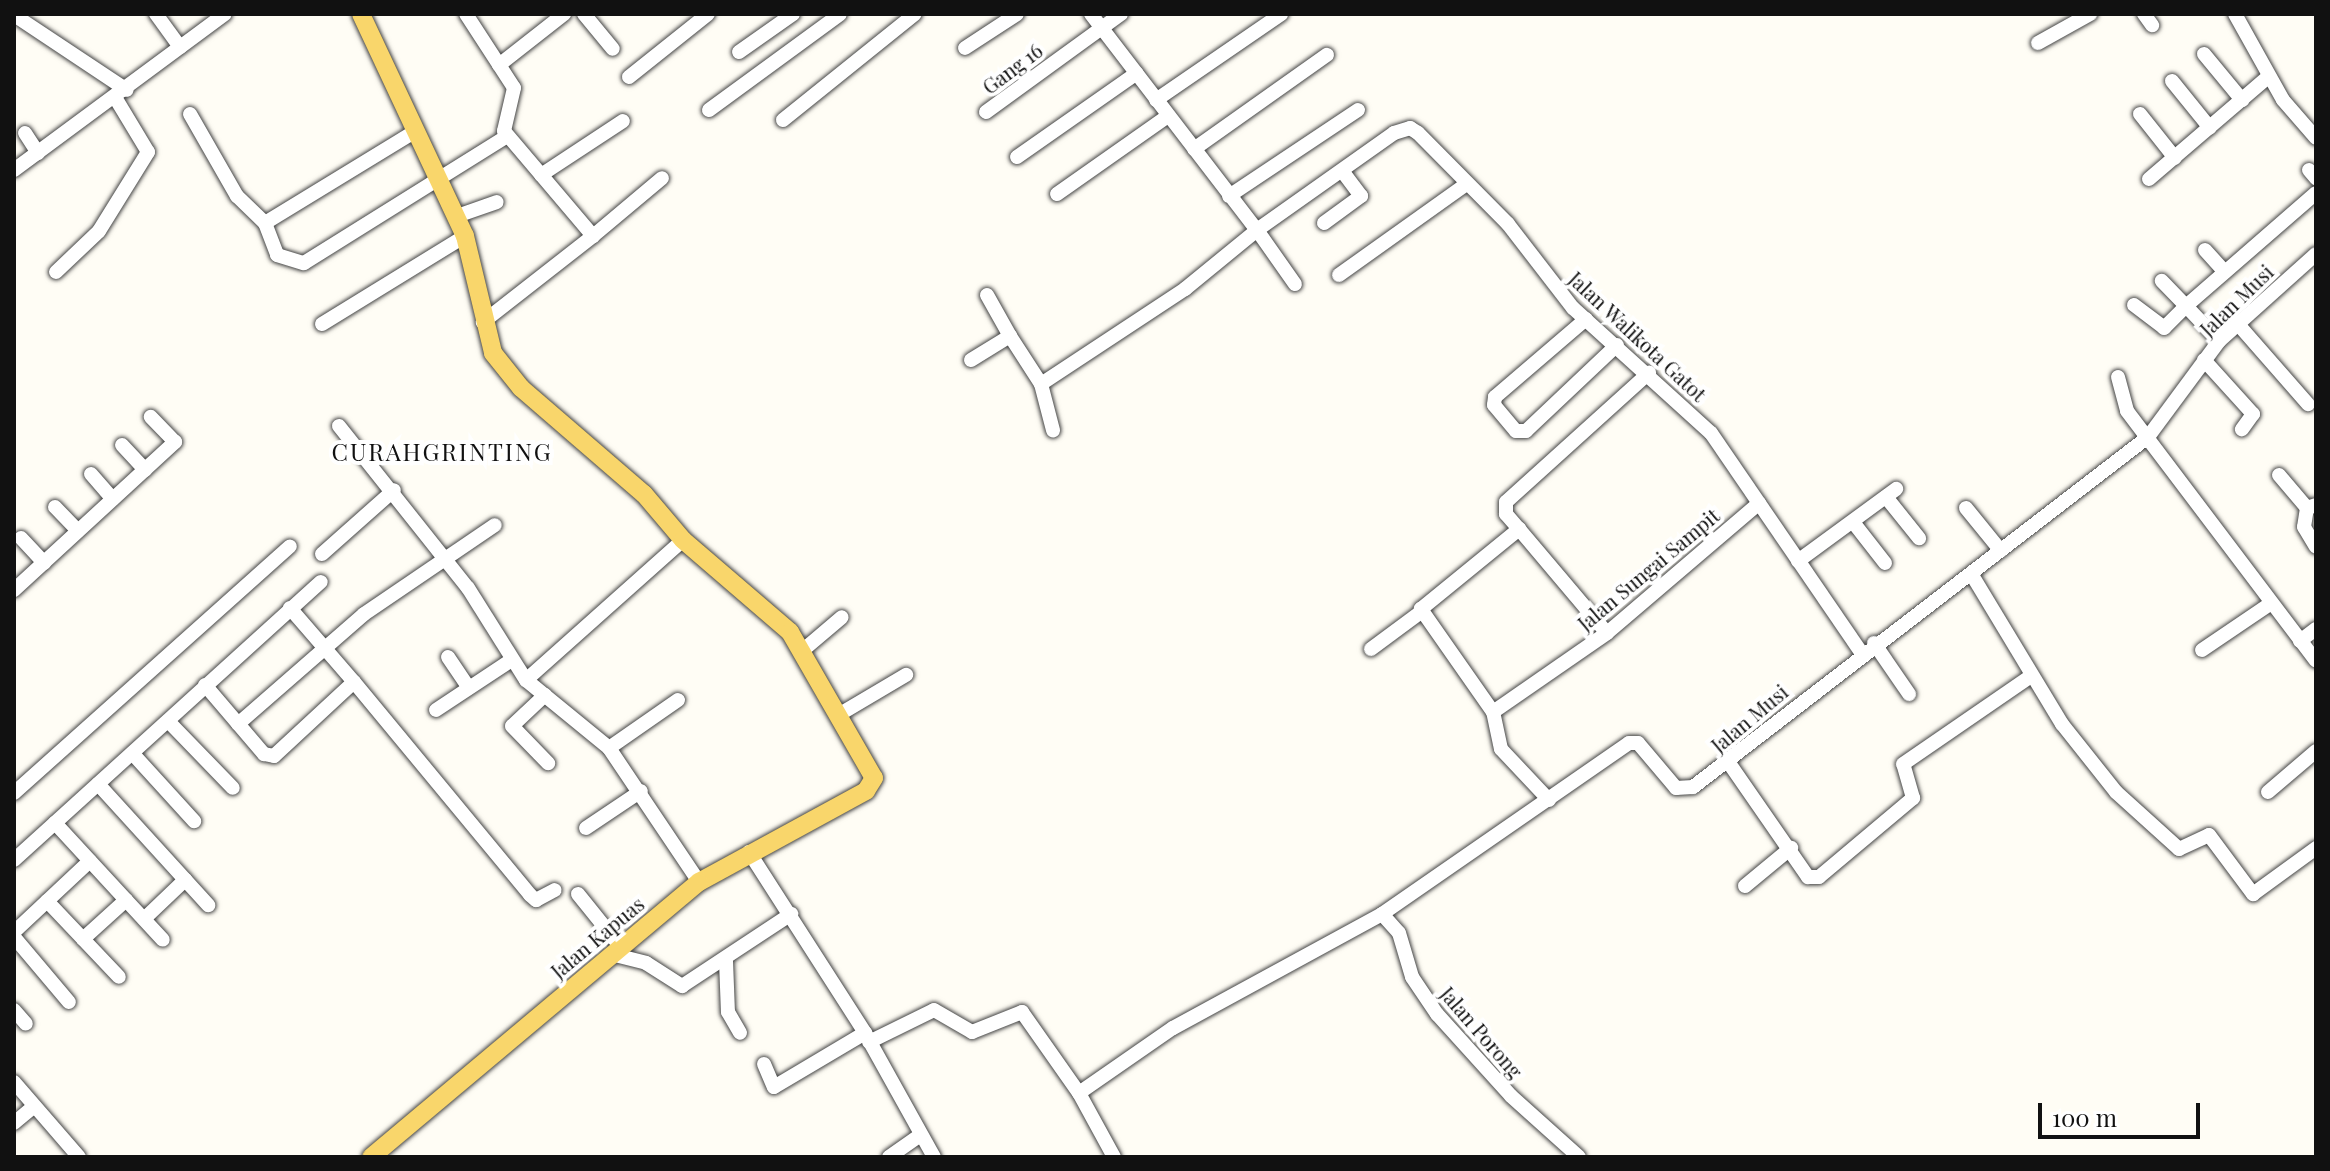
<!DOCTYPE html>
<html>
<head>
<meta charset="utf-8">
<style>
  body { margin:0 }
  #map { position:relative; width:2330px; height:1171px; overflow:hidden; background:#fffdf5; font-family:"Playfair Display",serif }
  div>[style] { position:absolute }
  .roads { filter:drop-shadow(0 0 2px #444) drop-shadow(0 0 2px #444) }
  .minor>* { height:14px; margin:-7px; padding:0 7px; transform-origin:7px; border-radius:7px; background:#fff }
  .major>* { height:18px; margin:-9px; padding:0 9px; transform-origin:9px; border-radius:9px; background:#f9d66b }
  span { translate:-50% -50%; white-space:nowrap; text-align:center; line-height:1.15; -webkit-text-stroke:8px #fff; paint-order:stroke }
  .street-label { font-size:20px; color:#111 }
  .quarter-label { font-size:24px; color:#111; letter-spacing:2px }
  .frame { position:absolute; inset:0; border:16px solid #111; pointer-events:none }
  .scale { position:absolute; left:2038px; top:1103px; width:162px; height:36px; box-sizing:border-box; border:4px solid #111; border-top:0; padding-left:10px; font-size:24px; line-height:28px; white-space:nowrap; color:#111; -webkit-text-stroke:6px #fff; paint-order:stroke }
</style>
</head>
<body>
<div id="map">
  <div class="roads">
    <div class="minor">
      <div style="left:156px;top:14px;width:41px;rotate:54deg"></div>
      <div style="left:466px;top:14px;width:88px;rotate:57deg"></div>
      <div style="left:514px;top:88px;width:44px;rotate:103.1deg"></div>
      <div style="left:504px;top:131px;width:138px;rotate:49.7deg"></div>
      <div style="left:593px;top:236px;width:140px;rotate:142deg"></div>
      <div style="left:584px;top:14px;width:45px;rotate:50.4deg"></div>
      <div style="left:1091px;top:14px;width:272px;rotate:52.5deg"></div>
      <div style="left:1257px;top:230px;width:168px;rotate:-35.3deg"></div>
      <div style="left:1394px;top:133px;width:17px;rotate:-17deg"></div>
      <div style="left:1410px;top:128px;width:9px;rotate:32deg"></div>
      <div style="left:1418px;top:133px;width:128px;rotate:45.3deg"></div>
      <div style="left:1508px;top:224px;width:106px;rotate:52.3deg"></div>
      <div style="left:1573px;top:308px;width:186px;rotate:42.2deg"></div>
      <div style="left:1711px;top:433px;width:265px;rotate:55.6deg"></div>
      <div style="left:2144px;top:14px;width:14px;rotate:54deg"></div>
      <div style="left:2235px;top:14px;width:98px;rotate:60.8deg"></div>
      <div style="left:2283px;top:100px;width:50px;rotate:49deg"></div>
      <div style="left:20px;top:19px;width:128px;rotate:33.6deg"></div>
      <div style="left:2038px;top:43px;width:60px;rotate:-29.1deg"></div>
      <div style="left:965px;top:48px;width:62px;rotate:-33.2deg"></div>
      <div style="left:739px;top:52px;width:66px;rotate:-35.1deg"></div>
      <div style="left:2204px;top:54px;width:60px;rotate:50.4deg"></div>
      <div style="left:499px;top:65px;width:83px;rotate:-38.1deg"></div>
      <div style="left:629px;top:77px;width:101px;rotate:-38.6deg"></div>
      <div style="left:2172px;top:81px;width:60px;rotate:51deg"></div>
      <div style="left:1156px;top:100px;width:152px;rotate:-34.5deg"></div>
      <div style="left:709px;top:110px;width:162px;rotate:-36.2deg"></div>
      <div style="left:986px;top:112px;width:167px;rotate:-36deg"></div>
      <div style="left:190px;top:114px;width:95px;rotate:60.2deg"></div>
      <div style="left:237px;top:196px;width:39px;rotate:44deg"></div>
      <div style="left:265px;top:223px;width:177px;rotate:-31.4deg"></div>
      <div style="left:2140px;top:114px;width:56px;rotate:51.5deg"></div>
      <div style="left:783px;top:120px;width:169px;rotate:-38.8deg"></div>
      <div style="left:25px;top:133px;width:24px;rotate:57deg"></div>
      <div style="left:1194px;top:149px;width:163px;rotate:-35.3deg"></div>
      <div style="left:1017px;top:157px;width:146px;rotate:-35deg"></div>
      <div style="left:14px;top:170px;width:262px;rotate:-36.5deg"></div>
      <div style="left:2309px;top:170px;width:11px;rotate:49deg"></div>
      <div style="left:541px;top:175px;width:98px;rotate:-33.4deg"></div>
      <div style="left:2149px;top:179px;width:158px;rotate:-40.6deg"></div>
      <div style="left:1057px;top:194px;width:136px;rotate:-35.1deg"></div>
      <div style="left:1229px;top:196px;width:155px;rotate:-33.7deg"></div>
      <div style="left:457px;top:216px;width:42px;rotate:-19.3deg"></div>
      <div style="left:265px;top:223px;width:34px;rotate:69deg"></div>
      <div style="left:277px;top:255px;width:28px;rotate:17deg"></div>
      <div style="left:304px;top:263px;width:239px;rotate:-32deg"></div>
      <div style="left:1324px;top:223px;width:46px;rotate:-36.1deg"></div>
      <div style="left:1361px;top:196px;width:30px;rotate:-127deg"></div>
      <div style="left:593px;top:236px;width:90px;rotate:-40deg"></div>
      <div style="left:2205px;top:250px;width:28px;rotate:48deg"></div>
      <div style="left:56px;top:272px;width:59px;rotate:-43.6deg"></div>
      <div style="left:99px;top:231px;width:93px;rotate:-58.2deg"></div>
      <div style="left:148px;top:152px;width:62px;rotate:-121.1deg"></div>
      <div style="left:1339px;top:275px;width:155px;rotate:-35.5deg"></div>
      <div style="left:987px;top:295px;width:47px;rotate:60.7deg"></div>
      <div style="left:2134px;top:305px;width:38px;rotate:37deg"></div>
      <div style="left:2164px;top:328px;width:31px;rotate:-45deg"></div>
      <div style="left:2186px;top:306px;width:35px;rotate:-134deg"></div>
      <div style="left:1586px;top:319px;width:120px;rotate:139.4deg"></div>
      <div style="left:1495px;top:397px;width:8px;rotate:97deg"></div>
      <div style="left:1494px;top:405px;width:34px;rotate:50deg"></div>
      <div style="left:1516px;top:431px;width:10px"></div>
      <div style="left:1526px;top:431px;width:125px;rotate:-43.4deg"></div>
      <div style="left:2237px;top:323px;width:108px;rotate:48.8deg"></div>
      <div style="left:322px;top:324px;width:168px;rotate:-31.6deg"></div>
      <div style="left:2219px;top:341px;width:48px;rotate:-133.3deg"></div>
      <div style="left:2186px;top:306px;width:172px;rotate:-41deg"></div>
      <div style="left:971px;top:360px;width:46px;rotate:-31.6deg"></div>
      <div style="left:1010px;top:336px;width:57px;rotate:57.1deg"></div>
      <div style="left:1041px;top:384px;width:173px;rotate:-33.4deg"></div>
      <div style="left:1185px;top:289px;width:93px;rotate:-39.3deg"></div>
      <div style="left:1257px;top:230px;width:66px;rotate:54.9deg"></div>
      <div style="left:2204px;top:360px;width:73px;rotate:47.8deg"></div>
      <div style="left:2253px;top:414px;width:19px;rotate:126deg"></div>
      <div style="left:2118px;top:377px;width:35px;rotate:75deg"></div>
      <div style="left:2127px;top:411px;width:313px;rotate:52.9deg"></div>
      <div style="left:1041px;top:384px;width:48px;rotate:75.4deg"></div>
      <div style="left:339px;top:426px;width:207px;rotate:51.5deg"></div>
      <div style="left:468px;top:588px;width:109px;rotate:57.8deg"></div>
      <div style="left:526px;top:680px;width:107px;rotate:39.3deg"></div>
      <div style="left:609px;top:748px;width:161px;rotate:56.1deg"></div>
      <div style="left:122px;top:445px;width:34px;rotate:47deg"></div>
      <div style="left:91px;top:474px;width:33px;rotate:49deg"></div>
      <div style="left:2279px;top:475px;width:43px;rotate:49.7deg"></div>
      <div style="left:2307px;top:508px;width:9px;rotate:-18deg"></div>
      <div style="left:1886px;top:497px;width:53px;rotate:51.2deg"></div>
      <div style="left:55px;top:507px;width:33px;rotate:46deg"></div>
      <div style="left:1966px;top:508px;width:55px;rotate:50.9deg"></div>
      <div style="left:2307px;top:508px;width:19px;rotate:99deg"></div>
      <div style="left:2304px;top:527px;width:23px;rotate:59deg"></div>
      <div style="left:1853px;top:522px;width:52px;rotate:52deg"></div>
      <div style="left:1519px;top:529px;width:20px;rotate:-131deg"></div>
      <div style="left:1506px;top:514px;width:12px;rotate:-90deg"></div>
      <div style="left:1506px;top:502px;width:193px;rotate:-42.1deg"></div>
      <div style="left:21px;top:538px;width:34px;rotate:47deg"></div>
      <div style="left:322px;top:554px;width:96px;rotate:-41.6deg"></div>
      <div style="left:1798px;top:561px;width:122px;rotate:-36.3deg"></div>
      <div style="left:1972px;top:575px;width:174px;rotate:58.9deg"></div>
      <div style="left:2062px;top:724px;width:87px;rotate:51.5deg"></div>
      <div style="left:2116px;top:792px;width:85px;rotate:42.1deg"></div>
      <div style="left:2179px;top:849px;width:33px;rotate:-25deg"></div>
      <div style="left:2209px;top:835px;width:74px;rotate:53.3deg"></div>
      <div style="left:2253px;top:894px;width:78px;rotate:-36.1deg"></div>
      <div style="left:14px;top:590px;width:219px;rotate:-42.6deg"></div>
      <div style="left:175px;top:442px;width:35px;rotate:-134deg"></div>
      <div style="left:2300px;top:641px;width:20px;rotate:-37deg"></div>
      <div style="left:1874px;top:643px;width:62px;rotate:55.5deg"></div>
      <div style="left:1371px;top:649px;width:62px;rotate:-36.5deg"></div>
      <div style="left:2202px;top:650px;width:82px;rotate:-34.1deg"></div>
      <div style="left:802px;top:651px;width:52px;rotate:-40.4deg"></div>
      <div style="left:448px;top:657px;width:37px;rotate:56deg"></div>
      <div style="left:526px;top:680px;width:210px;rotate:-41.7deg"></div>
      <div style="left:354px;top:682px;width:276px;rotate:50.4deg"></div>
      <div style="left:530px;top:895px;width:8px;rotate:40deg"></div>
      <div style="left:536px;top:900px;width:21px;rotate:-28deg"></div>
      <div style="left:205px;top:685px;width:91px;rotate:49.5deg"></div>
      <div style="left:264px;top:754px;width:10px;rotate:11deg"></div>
      <div style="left:274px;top:756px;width:109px;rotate:-42.8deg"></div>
      <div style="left:354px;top:682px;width:98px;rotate:-130.9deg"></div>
      <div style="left:545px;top:695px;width:45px;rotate:136.8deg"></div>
      <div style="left:512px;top:726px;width:52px;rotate:45.8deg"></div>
      <div style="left:436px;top:710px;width:89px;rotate:-33.5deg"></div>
      <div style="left:1493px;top:712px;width:139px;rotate:-34.7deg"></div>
      <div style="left:1607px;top:633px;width:200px;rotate:-40.5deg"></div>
      <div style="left:840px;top:714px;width:77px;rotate:-30.6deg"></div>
      <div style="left:168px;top:721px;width:93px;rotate:45.9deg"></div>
      <div style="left:238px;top:724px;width:167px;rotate:-41.1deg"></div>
      <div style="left:364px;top:614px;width:158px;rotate:-34.2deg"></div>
      <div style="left:609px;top:748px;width:84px;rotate:-34.8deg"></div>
      <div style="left:133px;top:754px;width:91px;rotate:47.7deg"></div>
      <div style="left:1729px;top:763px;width:139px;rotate:55.3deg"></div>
      <div style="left:1808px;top:877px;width:11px"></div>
      <div style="left:1819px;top:877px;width:123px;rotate:-40deg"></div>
      <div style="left:1913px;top:798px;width:35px;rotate:-106deg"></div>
      <div style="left:1903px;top:764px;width:155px;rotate:-34.5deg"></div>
      <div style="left:98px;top:784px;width:164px;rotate:47.7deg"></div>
      <div style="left:2268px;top:792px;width:63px;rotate:-40.5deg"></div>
      <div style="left:14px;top:793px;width:370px;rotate:-41.8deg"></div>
      <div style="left:1549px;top:800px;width:70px;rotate:-133.3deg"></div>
      <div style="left:1501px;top:749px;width:38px;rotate:-102deg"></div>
      <div style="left:1493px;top:712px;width:126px;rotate:-125deg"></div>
      <div style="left:1421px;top:609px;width:127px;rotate:-39.2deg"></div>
      <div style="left:1519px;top:529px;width:136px;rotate:49.8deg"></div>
      <div style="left:586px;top:828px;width:66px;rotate:-33.9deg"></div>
      <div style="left:749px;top:852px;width:215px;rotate:57.3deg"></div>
      <div style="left:865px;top:1033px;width:142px;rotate:60.9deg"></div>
      <div style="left:14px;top:860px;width:414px;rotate:-42.2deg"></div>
      <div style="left:1745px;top:886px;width:60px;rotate:-39.6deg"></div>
      <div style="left:578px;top:894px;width:67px;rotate:51.1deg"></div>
      <div style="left:126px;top:900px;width:54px;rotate:47.2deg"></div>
      <div style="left:47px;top:901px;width:52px;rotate:46.5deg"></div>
      <div style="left:83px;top:939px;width:58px;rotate:-42.2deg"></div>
      <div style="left:126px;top:900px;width:105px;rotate:-132.7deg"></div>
      <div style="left:1382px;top:914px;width:25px;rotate:48deg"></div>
      <div style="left:1399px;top:933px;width:46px;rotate:73.5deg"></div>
      <div style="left:1412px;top:977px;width:45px;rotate:56deg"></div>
      <div style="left:1437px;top:1014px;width:110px;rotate:47.9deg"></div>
      <div style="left:1511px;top:1096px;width:91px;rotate:41.9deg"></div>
      <div style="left:144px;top:919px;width:57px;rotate:-43.6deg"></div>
      <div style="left:14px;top:932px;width:104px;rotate:-43.1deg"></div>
      <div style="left:14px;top:937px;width:85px;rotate:49.8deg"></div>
      <div style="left:83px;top:939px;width:52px;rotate:46.5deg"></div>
      <div style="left:611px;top:954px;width:36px;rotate:14deg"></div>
      <div style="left:646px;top:963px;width:43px;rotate:32.6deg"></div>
      <div style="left:682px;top:986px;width:131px;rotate:-33.4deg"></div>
      <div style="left:726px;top:961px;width:51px;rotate:87.8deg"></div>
      <div style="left:728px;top:1012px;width:24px;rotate:60deg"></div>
      <div style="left:14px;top:1010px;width:18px;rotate:49deg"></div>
      <div style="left:869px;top:1042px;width:72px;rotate:-26.2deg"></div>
      <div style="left:934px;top:1010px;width:44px;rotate:30.1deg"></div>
      <div style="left:972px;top:1032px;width:54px;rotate:-21.8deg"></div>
      <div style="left:1022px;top:1012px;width:99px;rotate:54.9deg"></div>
      <div style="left:1079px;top:1093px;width:114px;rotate:-34.7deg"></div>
      <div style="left:1173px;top:1028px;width:238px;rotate:-28.6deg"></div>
      <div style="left:1382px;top:914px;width:300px;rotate:-34.7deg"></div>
      <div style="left:1629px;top:743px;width:9px"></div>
      <div style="left:1638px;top:743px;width:59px;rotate:49.8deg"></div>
      <div style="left:1676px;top:788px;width:17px;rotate:-3deg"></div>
      <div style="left:1693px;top:787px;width:574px;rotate:-37.57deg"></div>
      <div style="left:2148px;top:437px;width:119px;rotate:-53.5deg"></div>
      <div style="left:2219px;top:341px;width:130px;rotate:-41.9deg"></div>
      <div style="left:764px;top:1064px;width:25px;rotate:67deg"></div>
      <div style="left:774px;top:1087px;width:106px;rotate:-30.7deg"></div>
      <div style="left:14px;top:1082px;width:99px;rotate:49.1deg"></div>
      <div style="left:1079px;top:1093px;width:73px;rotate:61.3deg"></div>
      <div style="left:14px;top:1123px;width:26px;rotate:-40deg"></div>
      <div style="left:889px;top:1157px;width:37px;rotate:-35deg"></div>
    </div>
    <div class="major">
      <div style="left:361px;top:14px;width:245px;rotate:64.9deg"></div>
      <div style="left:465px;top:236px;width:120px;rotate:76.5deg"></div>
      <div style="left:493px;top:353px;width:45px;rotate:51.3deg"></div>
      <div style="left:521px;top:388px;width:162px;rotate:40.8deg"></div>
      <div style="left:644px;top:494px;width:60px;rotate:49.7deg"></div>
      <div style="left:683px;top:540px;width:141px;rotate:40.7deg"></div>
      <div style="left:790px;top:632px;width:168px;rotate:60.1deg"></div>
      <div style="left:874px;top:778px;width:15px;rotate:122deg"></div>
      <div style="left:866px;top:791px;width:190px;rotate:151.4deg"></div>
      <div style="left:699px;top:882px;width:428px;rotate:140deg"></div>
    </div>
  </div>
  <div class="street-label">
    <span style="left:1012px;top:68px;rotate:-37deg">Gang 16</span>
    <span style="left:2236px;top:300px;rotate:-44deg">Jalan Musi</span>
    <span style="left:1638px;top:336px;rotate:43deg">Jalan Walikota Gatot</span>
    <span style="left:1648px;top:569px;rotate:-40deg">Jalan Sungai Sampit</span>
    <span style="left:1749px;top:718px;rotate:-40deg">Jalan Musi</span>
    <span style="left:597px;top:937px;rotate:-40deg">Jalan Kapuas</span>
    <span style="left:1482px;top:1032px;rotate:49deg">Jalan Porong</span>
  </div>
  <div class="quarter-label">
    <span style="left:442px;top:452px">CURAHGRINTING</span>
  </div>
  <div class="frame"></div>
  <div class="scale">100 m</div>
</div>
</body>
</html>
